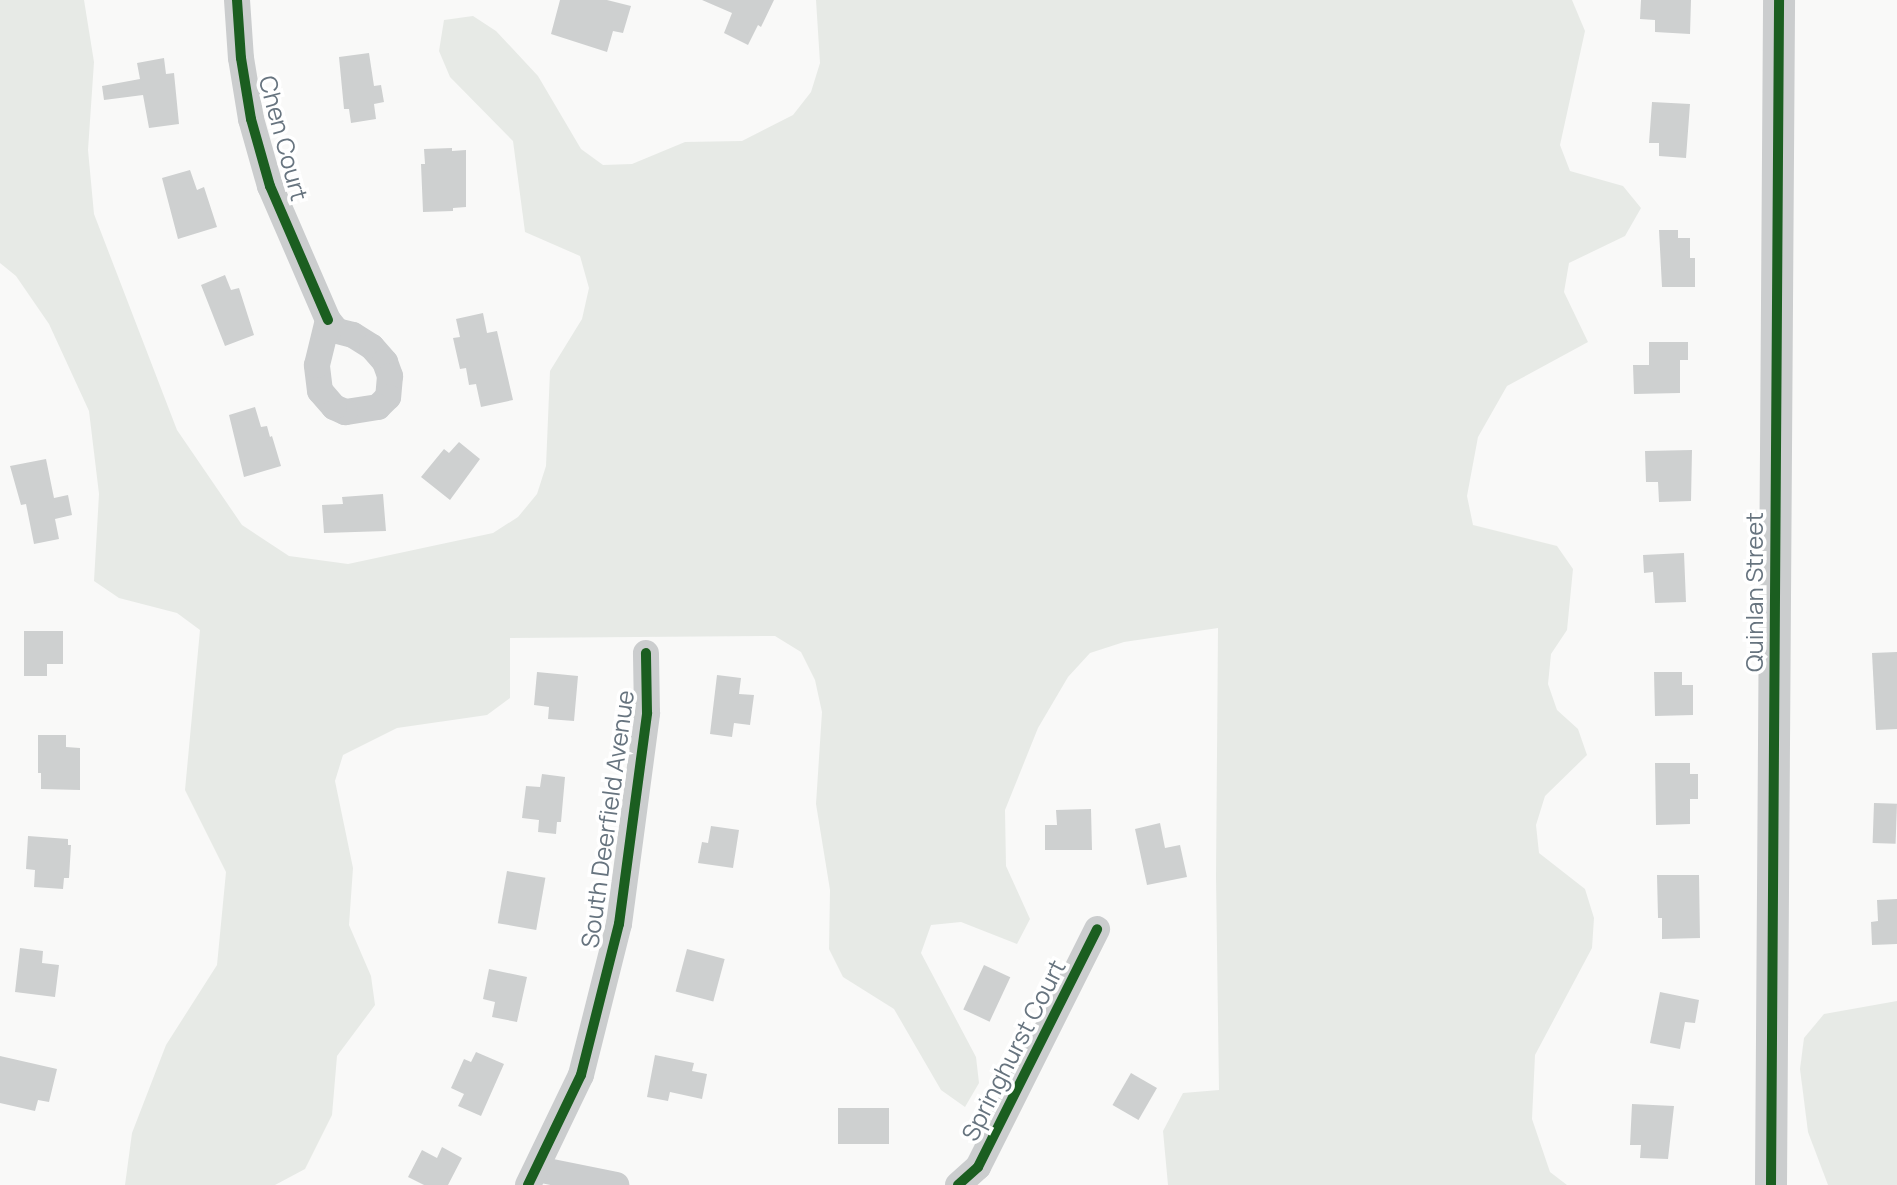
<!DOCTYPE html>
<html>
<head>
<meta charset="utf-8">
<style>
  body { margin:0 }
  #map { position:relative; width:1897px; height:1185px; overflow:hidden; background:#f9f9f8; font-family:Manrope,sans-serif }
  div>[style] { position:absolute }
  .green>* { inset:0; background:#e7eae6 }
  .building>* { inset:0; background:#ced0d0; transform-origin:0 0 }
  .minor>* { height:26px; margin:-13px; padding:0 13px; transform-origin:13px; border-radius:13px; background:#cbcdce }
  .tertiary>* { height:32px; margin:-16px; padding:0 16px; transform-origin:16px; border-radius:16px; background:#cbcdce }
  .cycleway>* { height:10px; margin:-5px; padding:0 5px; transform-origin:5px; border-radius:5px; background:#1b5e20 }
  span { translate:-50% -50%; white-space:nowrap; text-align:center; line-height:1.15; -webkit-text-stroke:7px #fff; paint-order:stroke }
  .street-label { font-size:24px; color:#67747f }
</style>
</head>
<body>
<div id="map">
  <div class="green">
    <div style="clip-path:polygon(0 0,84px 0,94px 62px,88px 150px,94px 214px,177px 430px,242px 525px,289px 556px,348px 564px,493px 533px,518px 517px,537px 494px,546px 466px,550px 371px,582px 319px,589px 288px,580px 256px,525px 232px,513px 141px,450px 77px,439px 51px,444px 20px,473px 16px,496px 31px,538px 76px,581px 149px,603px 165px,632px 164px,685px 142px,742px 141px,793px 115px,811px 92px,820px 63px,816px 0,1572px 0,1585px 31px,1560px 145px,1570px 171px,1623px 186px,1641px 208px,1625px 236px,1569px 263px,1564px 292px,1588px 342px,1507px 386px,1478px 437px,1467px 496px,1473px 525px,1557px 546px,1573px 569px,1567px 630px,1551px 654px,1548px 684px,1557px 710px,1578px 729px,1587px 755px,1545px 796px,1536px 825px,1539px 853px,1585px 889px,1594px 918px,1592px 948px,1535px 1055px,1532px 1119px,1550px 1172px,1567px 1185px,1168px 1185px,1163px 1131px,1183px 1093px,1219px 1090px,1216px 877px,1218px 628px,1124px 642px,1090px 653px,1068px 677px,1038px 728px,1005px 810px,1006px 866px,1030px 919px,1017px 944px,961px 922px,931px 925px,921px 953px,976px 1057px,979px 1083px,965px 1107px,941px 1090px,894px 1009px,843px 977px,829px 949px,830px 890px,816px 804px,822px 712px,815px 680px,801px 652px,775px 636px,510px 638px,510px 698px,487px 715px,397px 728px,343px 755px,335px 781px,353px 868px,349px 925px,371px 976px,375px 1005px,337px 1056px,332px 1115px,305px 1169px,275px 1185px,125px 1185px,132px 1133px,166px 1045px,217px 965px,226px 872px,185px 790px,200px 630px,177px 613px,119px 598px,94px 581px,99px 494px,89px 411px,49px 324px,16px 276px,0 263px)"></div>
    <div style="clip-path:polygon(1897px 1001px,1897px 1185px,1828px 1185px,1808px 1132px,1800px 1069px,1804px 1038px,1824px 1014px)"></div>
  </div>
  <div class="building">
    <div style="clip-path:polygon(560px 0,607px 0,631px 6px,623px 33px,613px 31px,607px 52px,551px 34px)"></div>
    <div style="clip-path:polygon(702px 0,774px 0,761px 27px,758px 25px,748px 45px,724px 33px,732px 13px)"></div>
    <div style="clip-path:polygon(1641px 0,1691px 0,1690px 34px,1655px 32px,1655px 20px,1640px 19px)"></div>
    <div style="clip-path:polygon(369px 53px,374px 86px,381px 85px,384px 102px,374px 104px,376px 119px,351px 123px,349px 109px,344px 109px,339px 57px)"></div>
    <div style="clip-path:polygon(164px 58px,166px 74px,174px 73px,179px 124px,149px 128px,143px 95px,104px 100px,102px 86px,140px 79px,137px 63px)"></div>
    <div style="clip-path:polygon(1652px 102px,1690px 104px,1686px 158px,1659px 156px,1659px 143px,1649px 143px)"></div>
    <div style="clip-path:polygon(452px 148px,452px 151px,466px 150px,466px 207px,453px 208px,453px 211px,423px 212px,421px 164px,425px 164px,424px 149px)"></div>
    <div style="clip-path:polygon(190px 170px,197px 190px,204px 187px,217px 227px,178px 239px,162px 178px)"></div>
    <div style="clip-path:polygon(1659px 230px,1678px 230px,1678px 238px,1690px 238px,1690px 258px,1695px 258px,1695px 287px,1662px 287px)"></div>
    <div style="clip-path:polygon(225px 275px,231px 290px,239px 288px,254px 335px,225px 346px,201px 285px)"></div>
    <div style="clip-path:polygon(483px 313px,487px 333px,497px 331px,513px 400px,481px 407px,476px 384px,469px 385px,466px 368px,460px 369px,453px 338px,460px 337px,456px 319px)"></div>
    <div style="clip-path:polygon(1649px 342px,1688px 342px,1688px 360px,1680px 360px,1680px 393px,1634px 394px,1633px 365px,1649px 365px)"></div>
    <div style="clip-path:polygon(255px 407px,261px 427px,267px 426px,270px 437px,272px 436px,281px 466px,244px 477px,229px 415px)"></div>
    <div style="clip-path:polygon(459px 442px,480px 459px,450px 500px,421px 477px,444px 449px,449px 453px)"></div>
    <div style="clip-path:polygon(1692px 450px,1691px 501px,1659px 502px,1658px 482px,1646px 482px,1645px 451px)"></div>
    <div style="clip-path:polygon(46px 459px,54px 498px,68px 495px,72px 515px,55px 519px,59px 539px,34px 544px,26px 504px,21px 505px,10px 466px)"></div>
    <div style="clip-path:polygon(383px 494px,386px 531px,324px 533px,322px 505px,343px 504px,342px 497px)"></div>
    <div style="clip-path:polygon(1684px 553px,1686px 602px,1655px 603px,1653px 572px,1644px 573px,1643px 555px)"></div>
    <div style="clip-path:polygon(24px 631px,63px 631px,63px 664px,47px 664px,47px 676px,24px 676px)"></div>
    <div style="clip-path:polygon(1897px 652px,1897px 729px,1876px 730px,1872px 653px)"></div>
    <div style="clip-path:polygon(537px 672px,578px 676px,574px 721px,548px 719px,549px 707px,534px 705px)"></div>
    <div style="clip-path:polygon(1654px 672px,1682px 672px,1682px 685px,1693px 685px,1693px 715px,1655px 716px)"></div>
    <div style="clip-path:polygon(717px 675px,741px 678px,739px 694px,754px 695px,750px 725px,734px 723px,732px 737px,710px 734px)"></div>
    <div style="clip-path:polygon(38px 735px,66px 735px,66px 747px,80px 748px,80px 790px,41px 789px,41px 773px,38px 773px)"></div>
    <div style="clip-path:polygon(1655px 763px,1690px 763px,1690px 774px,1698px 774px,1698px 799px,1690px 799px,1690px 824px,1656px 825px)"></div>
    <div style="clip-path:polygon(542px 774px,565px 777px,561px 822px,557px 822px,556px 834px,538px 832px,539px 820px,522px 818px,526px 786px,540px 787px)"></div>
    <div style="left:1874px;top:803px;width:23px;height:40px;rotate:2deg"></div>
    <div style="clip-path:polygon(1091px 809px,1092px 850px,1045px 850px,1045px 825px,1057px 825px,1056px 810px)"></div>
    <div style="clip-path:polygon(1160px 823px,1165px 848px,1180px 845px,1187px 877px,1147px 885px,1135px 829px)"></div>
    <div style="clip-path:polygon(711px 826px,739px 830px,733px 868px,698px 863px,702px 842px,708px 843px)"></div>
    <div style="clip-path:polygon(28px 836px,68px 839px,68px 845px,71px 845px,69px 878px,64px 878px,63px 889px,34px 887px,35px 870px,26px 869px)"></div>
    <div style="left:507px;top:871px;width:39px;height:53px;rotate:10deg"></div>
    <div style="clip-path:polygon(1657px 875px,1699px 875px,1700px 938px,1662px 939px,1662px 918px,1658px 918px)"></div>
    <div style="clip-path:polygon(1897px 899px,1897px 944px,1872px 945px,1871px 922px,1878px 921px,1877px 900px)"></div>
    <div style="clip-path:polygon(20px 948px,43px 951px,42px 963px,59px 965px,55px 997px,15px 992px)"></div>
    <div style="left:687px;top:949px;width:39px;height:44px;rotate:15deg"></div>
    <div style="left:984px;top:965px;width:29px;height:49px;rotate:25deg"></div>
    <div style="clip-path:polygon(489px 969px,527px 977px,517px 1022px,492px 1017px,495px 1002px,483px 999px)"></div>
    <div style="clip-path:polygon(1660px 992px,1699px 1000px,1695px 1023px,1685px 1022px,1680px 1049px,1650px 1043px)"></div>
    <div style="clip-path:polygon(476px 1052px,504px 1064px,481px 1116px,458px 1106px,464px 1094px,451px 1088px,464px 1059px,471px 1062px)"></div>
    <div style="clip-path:polygon(655px 1055px,694px 1063px,692px 1071px,707px 1074px,702px 1099px,670px 1092px,668px 1101px,647px 1097px)"></div>
    <div style="clip-path:polygon(0 1056px,57px 1069px,49px 1102px,38px 1100px,35px 1111px,0 1103px)"></div>
    <div style="left:1131px;top:1073px;width:30px;height:37px;rotate:30deg"></div>
    <div style="clip-path:polygon(1632px 1104px,1674px 1106px,1668px 1159px,1640px 1158px,1641px 1145px,1630px 1145px)"></div>
    <div style="left:838px;top:1108px;width:51px;height:36px"></div>
    <div style="clip-path:polygon(442px 1147px,462px 1158px,448px 1185px,424px 1185px,408px 1177px,422px 1150px,437px 1158px)"></div>
  </div>
  <div class="minor">
    <div style="left:237px;top:0;width:58px;rotate:86.1deg"></div>
    <div style="left:241px;top:58px;width:62px;rotate:80.7deg"></div>
    <div style="left:251px;top:119px;width:70px;rotate:74.2deg"></div>
    <div style="left:270px;top:186px;width:146px;rotate:66.6deg"></div>
    <div style="left:328px;top:320px;width:14px;rotate:51deg"></div>
    <div style="left:337px;top:331px;width:16px;rotate:14deg"></div>
    <div style="left:353px;top:335px;width:22px;rotate:32deg"></div>
    <div style="left:372px;top:347px;width:20px;rotate:49deg"></div>
    <div style="left:385px;top:362px;width:15px;rotate:70deg"></div>
    <div style="left:390px;top:376px;width:21px;rotate:95deg"></div>
    <div style="left:388px;top:397px;width:14px;rotate:135deg"></div>
    <div style="left:378px;top:407px;width:33px;rotate:171deg"></div>
    <div style="left:345px;top:412px;width:12px;rotate:-156deg"></div>
    <div style="left:334px;top:407px;width:21px;rotate:-131deg"></div>
    <div style="left:320px;top:391px;width:26px;rotate:-97deg"></div>
    <div style="left:317px;top:365px;width:46px;rotate:-76.3deg"></div>
    <div style="left:537px;top:1169px;width:81px;rotate:11.4deg"></div>
    <div style="left:528px;top:1185px;width:122px;rotate:-64.3deg"></div>
    <div style="left:581px;top:1075px;width:156px;rotate:-75.9deg"></div>
    <div style="left:619px;top:924px;width:213px;rotate:-82.4deg"></div>
    <div style="left:647px;top:713px;width:60px;rotate:-91deg"></div>
    <div style="left:958px;top:1185px;width:27px;rotate:-42deg"></div>
    <div style="left:978px;top:1167px;width:266px;rotate:-63.4deg"></div>
  </div>
  <div class="tertiary">
    <div style="left:1771px;top:1185px;width:1185px;rotate:-89.61deg"></div>
  </div>
  <div class="cycleway">
    <div style="left:237px;top:0;width:58px;rotate:86.1deg"></div>
    <div style="left:241px;top:58px;width:62px;rotate:80.7deg"></div>
    <div style="left:251px;top:119px;width:70px;rotate:74.2deg"></div>
    <div style="left:270px;top:186px;width:146px;rotate:66.6deg"></div>
    <div style="left:528px;top:1185px;width:122px;rotate:-64.3deg"></div>
    <div style="left:581px;top:1075px;width:156px;rotate:-75.9deg"></div>
    <div style="left:619px;top:924px;width:213px;rotate:-82.4deg"></div>
    <div style="left:647px;top:713px;width:60px;rotate:-91deg"></div>
    <div style="left:958px;top:1185px;width:27px;rotate:-42deg"></div>
    <div style="left:978px;top:1167px;width:266px;rotate:-63.4deg"></div>
    <div style="left:1771px;top:1185px;width:1185px;rotate:-89.61deg"></div>
  </div>
  <div class="street-label">
    <span style="left:284px;top:138px;rotate:75deg">Chen Court</span>
    <span style="left:1754px;top:592px;rotate:-90deg">Quinlan Street</span>
    <span style="left:607px;top:819px;rotate:-82deg">South Deerfield Avenue</span>
    <span style="left:1013px;top:1050px;rotate:-63deg">Springhurst Court</span>
  </div>
</div>
</body>
</html>
